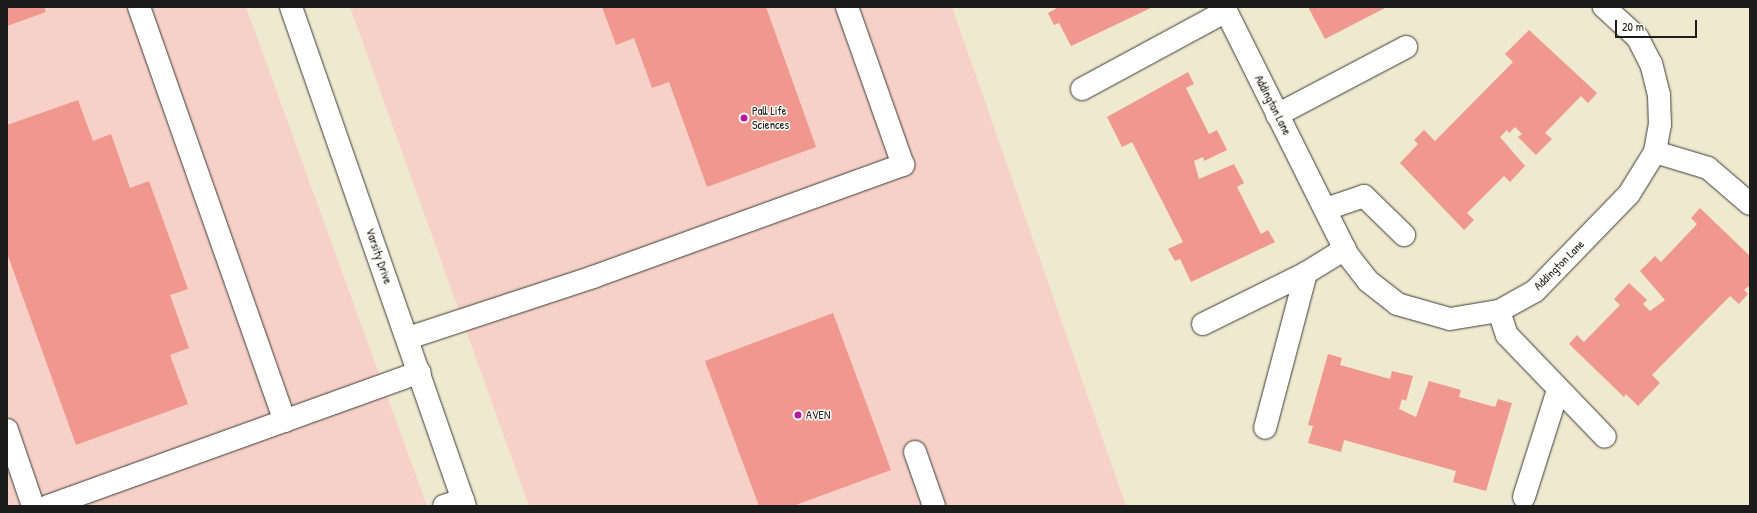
<!DOCTYPE html>
<html>
<head>
<meta charset="utf-8">
<style>
  body { margin:0 }
  #map { position:relative; width:1757px; height:513px; overflow:hidden; background:#efe9cf; font-family:"Patrick Hand",sans-serif }
  div>[style] { position:absolute }
  .built>* { inset:0; background:#f7d1c8 }
  .building>* { inset:0; background:#f0978e }
  .roads { filter:drop-shadow(0 0 1px #3c3b37) drop-shadow(0 0 1px #3c3b37) }
  .minor>* { height:22px; margin:-11px; padding:0 11px; transform-origin:11px; border-radius:11px; background:#fff }
  .dots>* { width:11px; height:11px; translate:-50% -50%; box-sizing:border-box; border:2px solid #fdfcf7; border-radius:50% }
  span { translate:-50% -50%; white-space:nowrap; text-align:center; line-height:1.15; -webkit-text-stroke:3px #fdfcf7; paint-order:stroke }
  .street-label { font-size:12px; color:#1c1c1c }
  .poi-label { font-size:12px; color:#1c1c1c }
  .left { translate:0 -50%; text-align:left }
  .frame { position:absolute; inset:0; border:8px solid #1c1c1c; pointer-events:none }
  .scale { position:absolute; left:1615px; top:20px; width:82px; height:18px; box-sizing:border-box; border:2px solid #1c1c1c; border-top:0; padding-left:5px; font-size:12px; line-height:14px; white-space:nowrap; color:#1c1c1c; -webkit-text-stroke:3px #fdfcf7; paint-order:stroke }
</style>
</head>
<body>
<div id="map">
  <div class="built">
    <div style="clip-path:polygon(7px 7px,246px 7px,427px 506px,7px 506px)"></div>
    <div style="clip-path:polygon(350px 7px,952px 7px,1126px 506px,529px 506px)"></div>
  </div>
  <div class="building">
    <div style="clip-path:polygon(7px 7px,44px 7px,46px 12px,7px 26px)"></div>
    <div style="clip-path:polygon(602px 7px,766px 7px,816px 147px,707px 187px,669px 82px,652px 88px,634px 38px,616px 45px)"></div>
    <div style="clip-path:polygon(1059px 7px,1153px 7px,1071px 46px,1059px 23px,1054px 25px,1048px 13px)"></div>
    <div style="clip-path:polygon(1308px 7px,1387px 7px,1325px 39px)"></div>
    <div style="clip-path:polygon(1529px 30px,1597px 93px,1588px 103px,1581px 96px,1545px 133px,1552px 139px,1536px 155px,1518px 137px,1522px 134px,1515px 127px,1509px 133px,1507px 130px,1500px 137px,1525px 166px,1510px 182px,1504px 176px,1467px 213px,1474px 220px,1464px 230px,1400px 163px,1418px 144px,1414px 140px,1424px 130px,1435px 141px,1513px 62px,1505px 54px)"></div>
    <div style="clip-path:polygon(1188px 72px,1194px 84px,1186px 88px,1209px 134px,1217px 130px,1227px 150px,1204px 161px,1203px 157px,1194px 161px,1199px 179px,1234px 164px,1244px 183px,1237px 187px,1261px 234px,1268px 230px,1275px 242px,1191px 282px,1180px 259px,1175px 261px,1168px 249px,1183px 242px,1132px 142px,1122px 147px,1107px 117px)"></div>
    <div style="clip-path:polygon(78px 100px,93px 141px,111px 134px,130px 188px,149px 181px,188px 289px,170px 295px,189px 348px,170px 355px,188px 404px,76px 445px,7px 253px,7px 125px)"></div>
    <div style="clip-path:polygon(1700px 208px,1750px 256px,1750px 285px,1744px 290px,1748px 294px,1739px 304px,1730px 296px,1652px 375px,1660px 383px,1638px 406px,1626px 394px,1624px 397px,1569px 344px,1577px 335px,1584px 342px,1620px 305px,1614px 299px,1629px 283px,1647px 300px,1643px 304px,1650px 311px,1665px 300px,1640px 271px,1655px 256px,1661px 262px,1697px 224px,1691px 218px)"></div>
    <div style="clip-path:polygon(833px 313px,891px 470px,793px 506px,759px 506px,705px 361px)"></div>
    <div style="clip-path:polygon(1328px 354px,1342px 358px,1340px 365px,1390px 379px,1392px 371px,1413px 376px,1406px 401px,1402px 399px,1399px 409px,1416px 417px,1429px 381px,1461px 390px,1459px 397px,1495px 407px,1498px 399px,1512px 403px,1486px 491px,1453px 482px,1456px 471px,1344px 440px,1341px 452px,1308px 443px,1313px 426px,1308px 425px)"></div>
  </div>
  <div class="roads">
    <div class="minor">
      <div style="left:139px;top:7px;width:439px;rotate:70.6deg"></div>
      <div style="left:291px;top:7px;width:528px;rotate:70.78deg"></div>
      <div style="left:1224px;top:7px;width:276px;rotate:63.5deg"></div>
      <div style="left:1347px;top:254px;width:34px;rotate:52deg"></div>
      <div style="left:1368px;top:281px;width:37px;rotate:38deg"></div>
      <div style="left:1397px;top:304px;width:55px;rotate:15.8deg"></div>
      <div style="left:1450px;top:319px;width:50px;rotate:-9.3deg"></div>
      <div style="left:1499px;top:311px;width:41px;rotate:-29.1deg"></div>
      <div style="left:1535px;top:291px;width:135px;rotate:-45.9deg"></div>
      <div style="left:1629px;top:194px;width:49px;rotate:-58.2deg"></div>
      <div style="left:1655px;top:152px;width:27px;rotate:-80deg"></div>
      <div style="left:1660px;top:125px;width:30px;rotate:-92deg"></div>
      <div style="left:1659px;top:95px;width:32px;rotate:-104deg"></div>
      <div style="left:1651px;top:64px;width:30px;rotate:-117deg"></div>
      <div style="left:1637px;top:37px;width:45px;rotate:-137.7deg"></div>
      <div style="left:1082px;top:89px;width:164px;rotate:-28.4deg"></div>
      <div style="left:1277px;top:115px;width:146px;rotate:-27.8deg"></div>
      <div style="left:1655px;top:152px;width:55px;rotate:16.8deg"></div>
      <div style="left:1708px;top:168px;width:55px;rotate:40.6deg"></div>
      <div style="left:1326px;top:209px;width:40px;rotate:-18.9deg"></div>
      <div style="left:1364px;top:196px;width:56px;rotate:44.3deg"></div>
      <div style="left:1306px;top:273px;width:46px;rotate:-31.6deg"></div>
      <div style="left:1499px;top:311px;width:25px;rotate:72deg"></div>
      <div style="left:1507px;top:335px;width:141px;rotate:46.1deg"></div>
      <div style="left:1203px;top:324px;width:115px;rotate:-26.3deg"></div>
      <div style="left:1306px;top:273px;width:160px;rotate:104.8deg"></div>
      <div style="left:408px;top:338px;width:195px;rotate:-18.2deg"></div>
      <div style="left:593px;top:277px;width:330px;rotate:-19.9deg"></div>
      <div style="left:903px;top:165px;width:168px;rotate:-109.5deg"></div>
      <div style="left:7px;top:430px;width:80px;rotate:71.1deg"></div>
      <div style="left:915px;top:452px;width:57px;rotate:70.6deg"></div>
      <div style="left:1524px;top:497px;width:112px;rotate:-72.4deg"></div>
      <div style="left:48px;top:506px;width:395px;rotate:-19.8deg"></div>
      <div style="left:444px;top:506px;width:20px;rotate:-18deg"></div>
    </div>
  </div>
  <div class="dots">
    <div style="left:744px;top:118px;background:#b5179e"></div>
    <div style="left:798px;top:415px;background:#b5179e"></div>
  </div>
  <div class="street-label">
    <span style="left:1273px;top:105px;rotate:63deg">Addington Lane</span>
    <span style="left:379px;top:256px;rotate:71deg">Varsity Drive</span>
    <span style="left:1559px;top:265px;rotate:-45deg">Addington Lane</span>
  </div>
  <div class="poi-label">
    <span class="left" style="left:752px;top:118px">Pall Life<br>Sciences</span>
    <span class="left" style="left:806px;top:415px">AVEN</span>
  </div>
  <div class="frame"></div>
  <div class="scale">20 m</div>
</div>
</body>
</html>
